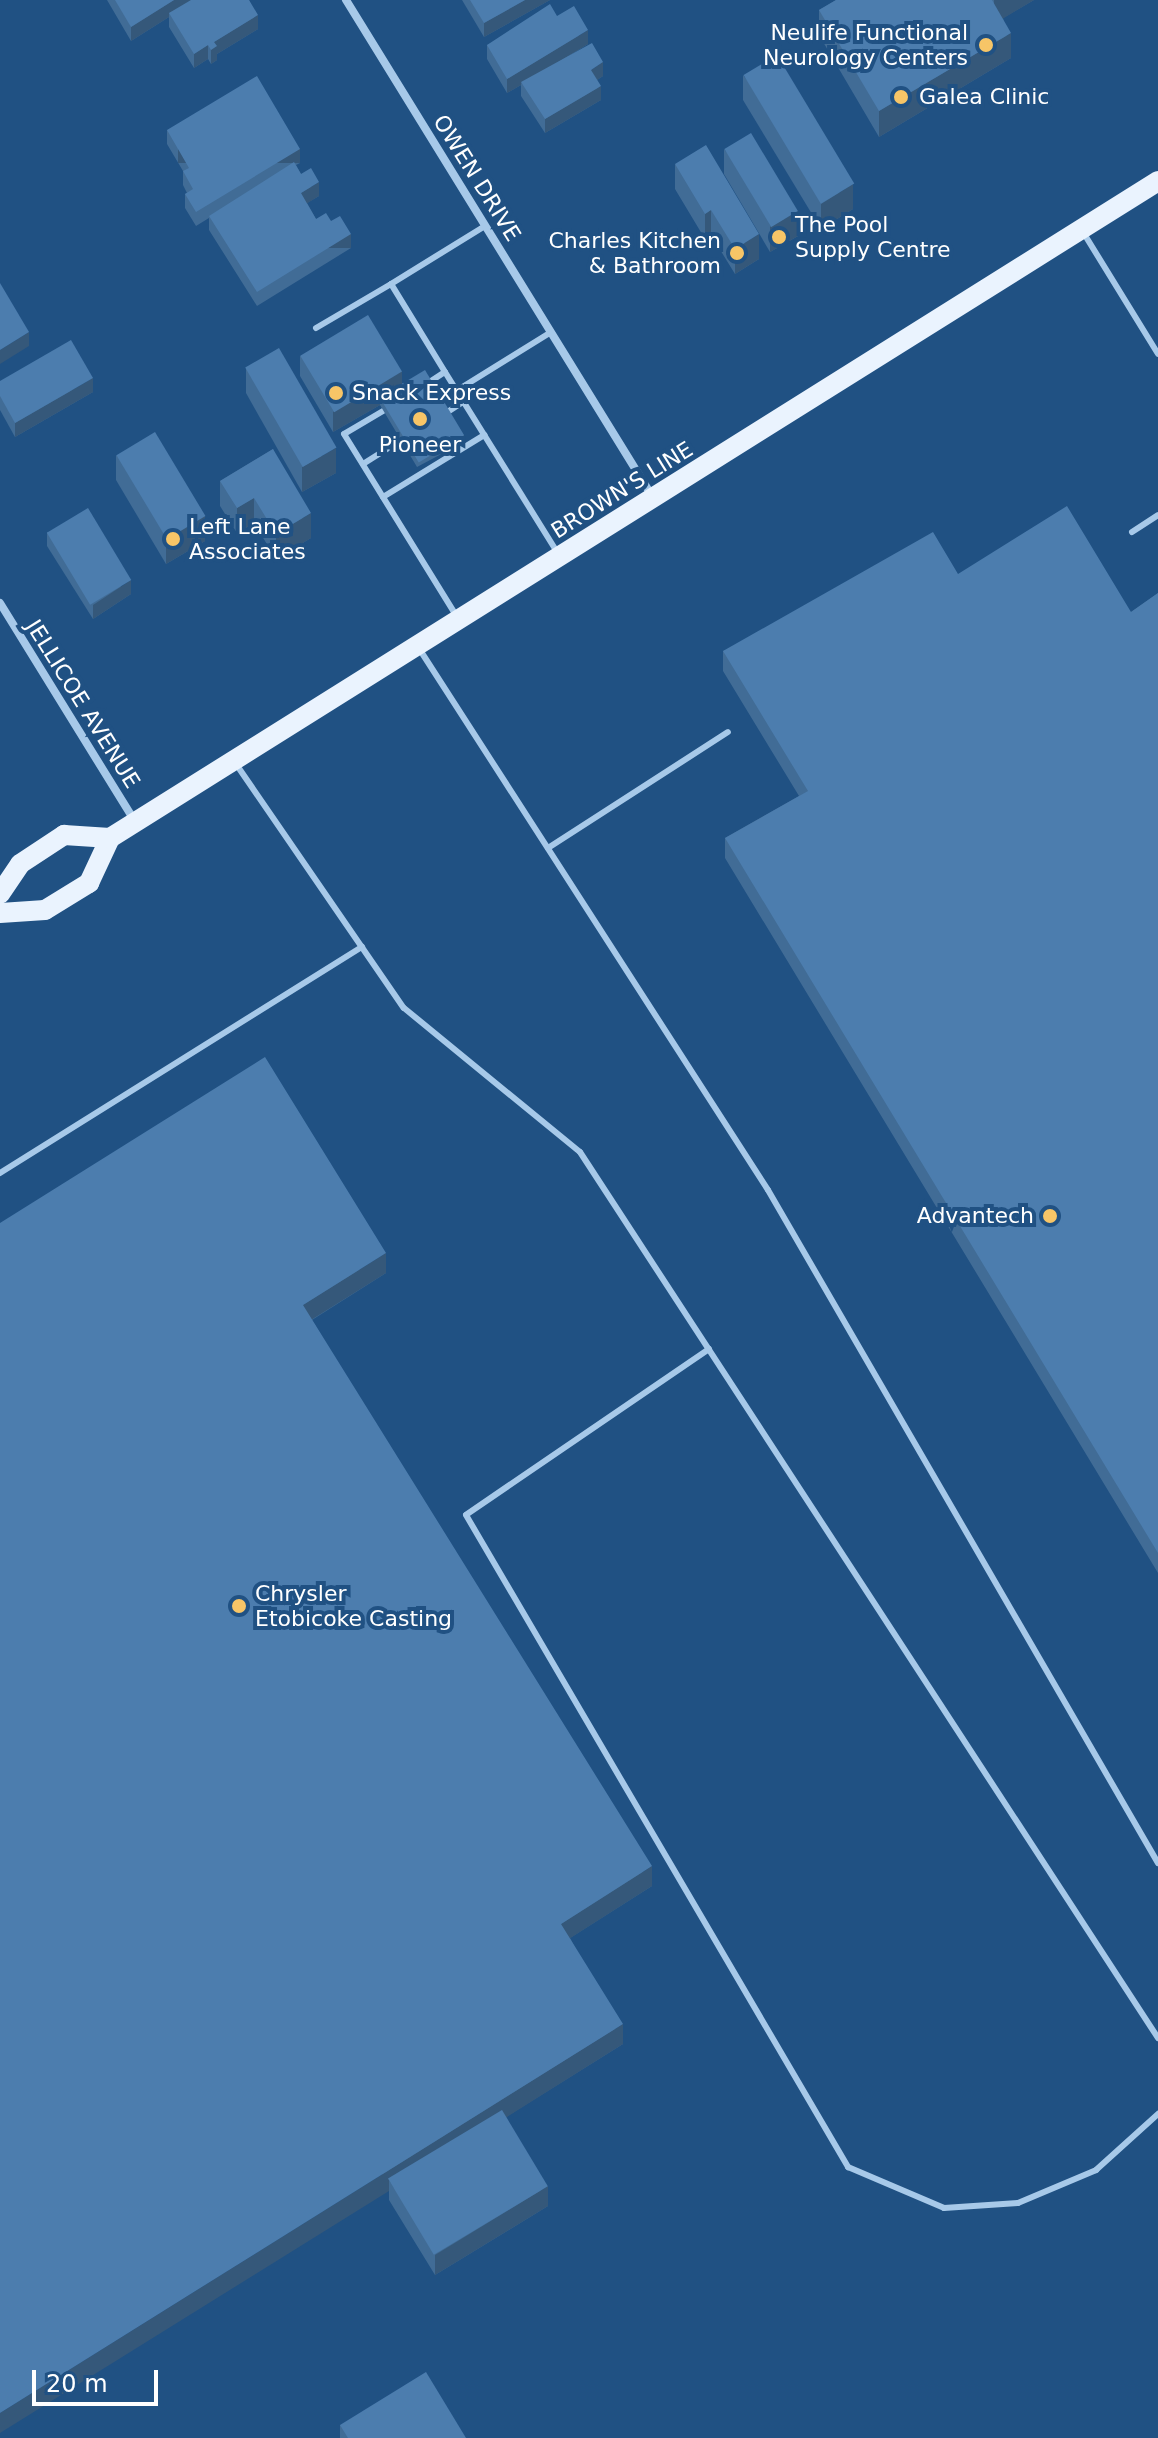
<!DOCTYPE html>
<html>
<head>
<meta charset="utf-8">
<style>
  body { margin:0 }
  #map { position:relative; width:1158px; height:2438px; overflow:hidden; background:#205183; font-family:"DejaVu Sans",sans-serif }
  div>[style] { position:absolute }
  .service>* { height:6px; margin:-3px; padding:0 3px; transform-origin:3px; border-radius:3px; background:#a7c9e9 }
  .minor>* { height:8px; margin:-4px; padding:0 4px; transform-origin:4px; border-radius:4px; background:#a7c9e9 }
  .primary>* { height:20px; margin:-10px; padding:0 10px; transform-origin:10px; border-radius:10px; background:#eaf3fe }
  .wall>* { inset:0; background:#416c96 }
  .shaded-wall>* { inset:0; background:#35587a; transform-origin:0 0 }
  .building>* { inset:0; background:#4c7dae; transform-origin:0 0 }
  .dots>* { width:22px; height:22px; translate:-50% -50%; box-sizing:border-box; border:4px solid #205183; border-radius:50% }
  span { translate:-50% -50%; white-space:nowrap; text-align:center; line-height:1.15; -webkit-text-stroke:8px #205183; paint-order:stroke }
  .poi-label { font-size:22px; color:#fff }
  .right { translate:-100% -50%; text-align:right }
  .left { translate:0 -50%; text-align:left }
  .street-label { font-size:22px; color:#fff }
  .scale { position:absolute; left:32px; top:2370px; width:126px; height:36px; box-sizing:border-box; border:4px solid #fff; border-top:0; padding-left:10px; font-size:24px; line-height:28px; white-space:nowrap; color:#fff; -webkit-text-stroke:6px #205183; paint-order:stroke }
</style>
</head>
<body>
<div id="map">
  <div class="service">
    <div style="left:1083px;top:232px;width:143px;rotate:58.4deg"></div>
    <div style="left:316px;top:328px;width:87px;rotate:-30.4deg"></div>
    <div style="left:445px;top:372px;width:212px;rotate:58.1deg"></div>
    <div style="left:428px;top:383px;width:20px;rotate:-33deg"></div>
    <div style="left:445px;top:372px;width:103px;rotate:-121.5deg"></div>
    <div style="left:391px;top:284px;width:110px;rotate:-31.7deg"></div>
    <div style="left:456px;top:391px;width:112px;rotate:-31.8deg"></div>
    <div style="left:383px;top:411px;width:45px;rotate:149.5deg"></div>
    <div style="left:344px;top:434px;width:215px;rotate:58.3deg"></div>
    <div style="left:446px;top:413px;width:20px;rotate:-33deg"></div>
    <div style="left:363px;top:464px;width:45px;rotate:-32.3deg"></div>
    <div style="left:383px;top:497px;width:119px;rotate:-31.5deg"></div>
    <div style="left:1132px;top:532px;width:31px;rotate:-33deg"></div>
    <div style="left:420px;top:650px;width:642px;rotate:57.2deg"></div>
    <div style="left:768px;top:1190px;width:778px;rotate:59.91deg"></div>
    <div style="left:236px;top:764px;width:296px;rotate:55.5deg"></div>
    <div style="left:404px;top:1008px;width:227px;rotate:39.3deg"></div>
    <div style="left:580px;top:1152px;width:1058px;rotate:56.88deg"></div>
    <div style="left:548px;top:848px;width:214px;rotate:-32.8deg"></div>
    <div style="left:0;top:1173px;width:427px;rotate:-32deg"></div>
    <div style="left:709px;top:1349px;width:294px;rotate:145.7deg"></div>
    <div style="left:466px;top:1515px;width:756px;rotate:59.63deg"></div>
    <div style="left:848px;top:2167px;width:104px;rotate:23.1deg"></div>
    <div style="left:944px;top:2208px;width:74px;rotate:-3.9deg"></div>
    <div style="left:1018px;top:2203px;width:85px;rotate:-22.9deg"></div>
    <div style="left:1096px;top:2170px;width:84px;rotate:-42.1deg"></div>
  </div>
  <div class="minor">
    <div style="left:346px;top:0;width:583px;rotate:58.33deg"></div>
    <div style="left:0;top:603px;width:255px;rotate:58.3deg"></div>
  </div>
  <div class="primary">
    <div style="left:0;top:894px;width:36px;rotate:-56deg"></div>
    <div style="left:20px;top:864px;width:53px;rotate:-33.4deg"></div>
    <div style="left:64px;top:835px;width:46px;rotate:3.7deg"></div>
    <div style="left:0;top:913px;width:45px;rotate:-3.8deg"></div>
    <div style="left:45px;top:910px;width:52px;rotate:-31.5deg"></div>
    <div style="left:89px;top:883px;width:50px;rotate:-65deg"></div>
    <div style="left:110px;top:838px;width:1237px;rotate:-32.08deg"></div>
  </div>
  <div class="wall">
    <div style="clip-path:polygon(107px 0,249px 0,258px 29px,217px 54px,217px 60px,211px 64px,208px 59px,194px 68px,169px 27px,169px 17px,131px 41px)"></div>
    <div style="clip-path:polygon(462px 0,550px 0,484px 37px)"></div>
    <div style="clip-path:polygon(836px 0,1034px 0,1003px 18px,1011px 58px,879px 137px,819px 35px,819px 10px)"></div>
    <div style="clip-path:polygon(557px 16px,588px 44px,569px 56px,603px 76px,597px 80px,601px 100px,545px 133px,521px 96px,521px 85px,507px 93px,487px 59px,487px 45px)"></div>
    <div style="clip-path:polygon(743px 75px,853px 209px,821px 229px,743px 100px)"></div>
    <div style="clip-path:polygon(167px 130px,300px 163px,296px 165px,301px 174px,319px 196px,307px 203px,316px 219px,331px 221px,351px 248px,257px 306px,209px 230px,209px 218px,196px 226px,185px 208px,185px 194px,187px 193px,183px 185px,183px 171px,167px 144px)"></div>
    <div style="clip-path:polygon(724px 149px,798px 236px,770px 252px,724px 174px)"></div>
    <div style="clip-path:polygon(675px 164px,759px 259px,735px 274px,711px 235px,705px 239px,675px 189px)"></div>
    <div style="clip-path:polygon(300px 356px,402px 383px,464px 442px,417px 467px,380px 405px,333px 432px,300px 376px)"></div>
    <div style="clip-path:polygon(246px 368px,336px 473px,302px 492px,246px 393px)"></div>
    <div style="clip-path:polygon(0 381px,93px 392px,15px 437px,0 410px)"></div>
    <div style="clip-path:polygon(273px 449px,311px 538px,276px 559px,254px 523px,237px 533px,220px 506px,220px 481px)"></div>
    <div style="clip-path:polygon(116px 455px,205px 541px,166px 564px,116px 480px)"></div>
    <div style="clip-path:polygon(47px 532px,131px 594px,93px 619px,47px 546px)"></div>
    <div style="clip-path:polygon(958px 574px,1131px 612px,1158px 593px,1158px 1573px,725px 858px,725px 838px,799px 796px,723px 671px,723px 651px)"></div>
    <div style="clip-path:polygon(0 1223px,386px 1273px,312px 1320px,652px 1886px,570px 1938px,623px 2044px,506px 2117px,548px 2206px,435px 2275px,389px 2200px,389px 2191px)"></div>
    <div style="clip-path:polygon(340px 2425px,466px 2438px,340px 2438px)"></div>
  </div>
  <div class="shaded-wall">
    <div style="clip-path:polygon(174px 0,197px 0,169px 13px,169px 17px,131px 41px,131px 27px)"></div>
    <div style="clip-path:polygon(525px 0,550px 0,484px 37px,484px 23px)"></div>
    <div style="clip-path:polygon(994px 0,1034px 0,994px 24px)"></div>
    <div style="clip-path:polygon(258px 15px,258px 29px,217px 54px,217px 60px,211px 64px,211px 50px,214px 42px)"></div>
    <div style="clip-path:polygon(588px 30px,588px 44px,522px 84px,521px 82px,521px 85px,507px 93px,507px 79px)"></div>
    <div style="clip-path:polygon(1011px 33px,1011px 58px,879px 137px,879px 111px)"></div>
    <div style="clip-path:polygon(208px 45px,208px 59px,194px 68px,194px 54px)"></div>
    <div style="clip-path:polygon(603px 62px,603px 76px,591px 84px,591px 70px)"></div>
    <div style="clip-path:polygon(601px 86px,601px 100px,545px 133px,545px 119px)"></div>
    <div style="left:300px;top:149px;width:14px;height:122px;rotate:90deg"></div>
    <div style="clip-path:polygon(319px 182px,319px 196px,301px 207px,301px 193px)"></div>
    <div style="clip-path:polygon(853px 184px,853px 209px,821px 229px,821px 204px)"></div>
    <div style="clip-path:polygon(711px 210px,711px 235px,705px 239px,705px 214px)"></div>
    <div style="clip-path:polygon(798px 211px,798px 236px,770px 252px,770px 227px)"></div>
    <div style="left:351px;top:234px;width:14px;height:110px;rotate:90deg"></div>
    <div style="clip-path:polygon(759px 234px,759px 259px,735px 274px,735px 249px)"></div>
    <div style="clip-path:polygon(29px 332px,29px 346px,0 364px,0 350px)"></div>
    <div style="clip-path:polygon(402px 371px,402px 392px,379px 397px,380px 405px,333px 432px,333px 412px)"></div>
    <div style="clip-path:polygon(93px 378px,93px 392px,15px 437px,15px 423px)"></div>
    <div style="left:464px;top:435px;width:7px;height:53px;rotate:90deg"></div>
    <div style="clip-path:polygon(336px 448px,336px 473px,302px 492px,302px 467px)"></div>
    <div style="clip-path:polygon(254px 498px,254px 523px,237px 533px,237px 508px)"></div>
    <div style="clip-path:polygon(311px 513px,311px 538px,276px 559px,276px 534px)"></div>
    <div style="clip-path:polygon(205px 516px,205px 541px,166px 564px,166px 539px)"></div>
    <div style="clip-path:polygon(131px 580px,131px 594px,93px 619px,93px 605px)"></div>
    <div style="clip-path:polygon(386px 1253px,386px 1273px,303px 1325px,303px 1305px)"></div>
    <div style="clip-path:polygon(652px 1866px,652px 1886px,561px 1944px,561px 1924px)"></div>
    <div style="clip-path:polygon(623px 2024px,623px 2044px,394px 2188px,389px 2180px,389px 2191px,0 2433px,0 2413px)"></div>
    <div style="clip-path:polygon(548px 2186px,548px 2206px,435px 2275px,435px 2255px)"></div>
  </div>
  <div class="building">
    <div style="clip-path:polygon(115px 0,174px 0,131px 27px)"></div>
    <div style="clip-path:polygon(191px 0,249px 0,258px 15px,214px 42px,217px 46px,211px 50px,208px 45px,194px 54px,169px 13px)"></div>
    <div style="clip-path:polygon(470px 0,525px 0,484px 23px)"></div>
    <div style="clip-path:polygon(836px 0,992px 0,1011px 33px,879px 111px,819px 10px)"></div>
    <div style="clip-path:polygon(550px 4px,557px 16px,574px 6px,588px 30px,507px 79px,487px 45px)"></div>
    <div style="clip-path:polygon(592px 43px,603px 62px,591px 70px,601px 86px,545px 119px,521px 82px)"></div>
    <div style="left:777px;top:55px;width:150px;height:39px;rotate:59deg"></div>
    <div style="clip-path:polygon(257px 76px,300px 149px,196px 212px,185px 194px,193px 189px,183px 171px,189px 168px,167px 130px)"></div>
    <div style="left:751px;top:133px;width:91px;height:31px;rotate:59deg"></div>
    <div style="clip-path:polygon(706px 145px,759px 234px,735px 249px,711px 210px,705px 214px,675px 164px)"></div>
    <div style="clip-path:polygon(294px 162px,301px 174px,311px 168px,319px 182px,301px 193px,316px 219px,326px 213px,331px 221px,340px 216px,351px 234px,257px 292px,209px 216px)"></div>
    <div style="clip-path:polygon(0 283px,29px 332px,0 350px)"></div>
    <div style="left:368px;top:315px;width:66px;height:79px;rotate:59deg"></div>
    <div style="clip-path:polygon(71px 340px,93px 378px,15px 423px,0 396px,0 381px)"></div>
    <div style="left:279px;top:348px;width:115px;height:39px;rotate:60deg"></div>
    <div style="left:425px;top:370px;width:76px;height:53px;rotate:59deg"></div>
    <div style="left:155px;top:432px;width:98px;height:45px;rotate:59deg"></div>
    <div style="clip-path:polygon(273px 449px,311px 513px,276px 534px,254px 498px,237px 508px,220px 481px)"></div>
    <div style="clip-path:polygon(1067px 506px,1131px 612px,1158px 593px,1158px 1553px,725px 838px,808px 791px,723px 651px,933px 532px,958px 574px)"></div>
    <div style="left:88px;top:508px;width:84px;height:48px;rotate:59deg"></div>
    <div style="clip-path:polygon(265px 1057px,386px 1253px,303px 1305px,652px 1866px,561px 1924px,623px 2024px,0 2413px,0 1223px)"></div>
    <div style="left:502px;top:2110px;width:89px;height:133px;rotate:59deg"></div>
    <div style="clip-path:polygon(426px 2372px,466px 2438px,348px 2438px,340px 2425px)"></div>
  </div>
  <div class="dots">
    <div style="left:986px;top:45px;background:#f7c567"></div>
    <div style="left:901px;top:97px;background:#f7c567"></div>
    <div style="left:779px;top:237px;background:#f7c567"></div>
    <div style="left:737px;top:253px;background:#f7c567"></div>
    <div style="left:336px;top:393px;background:#f7c567"></div>
    <div style="left:420px;top:419px;background:#f7c567"></div>
    <div style="left:173px;top:539px;background:#f7c567"></div>
    <div style="left:1050px;top:1216px;background:#f7c567"></div>
    <div style="left:239px;top:1606px;background:#f7c567"></div>
  </div>
  <div class="poi-label">
    <span class="right" style="left:968px;top:45px">Neulife Functional<br>Neurology Centers</span>
    <span class="left" style="left:919px;top:97px">Galea Clinic</span>
    <span class="left" style="left:795px;top:237px">The Pool<br>Supply Centre</span>
    <span class="right" style="left:721px;top:253px">Charles Kitchen<br>&amp; Bathroom</span>
    <span class="left" style="left:352px;top:393px">Snack Express</span>
    <span style="left:420px;top:445px">Pioneer</span>
    <span class="left" style="left:189px;top:539px">Left Lane<br>Associates</span>
    <span class="right" style="left:1034px;top:1216px">Advantech</span>
    <span class="left" style="left:255px;top:1606px">Chrysler<br>Etobicoke Casting</span>
  </div>
  <div class="street-label">
    <span style="left:477px;top:178px;rotate:58deg">OWEN DRIVE</span>
    <span style="left:622px;top:490px;rotate:-32deg">BROWN'S LINE</span>
    <span style="left:83px;top:704px;rotate:58deg">JELLICOE AVENUE</span>
  </div>
  <div class="scale">20 m</div>
</div>
</body>
</html>
